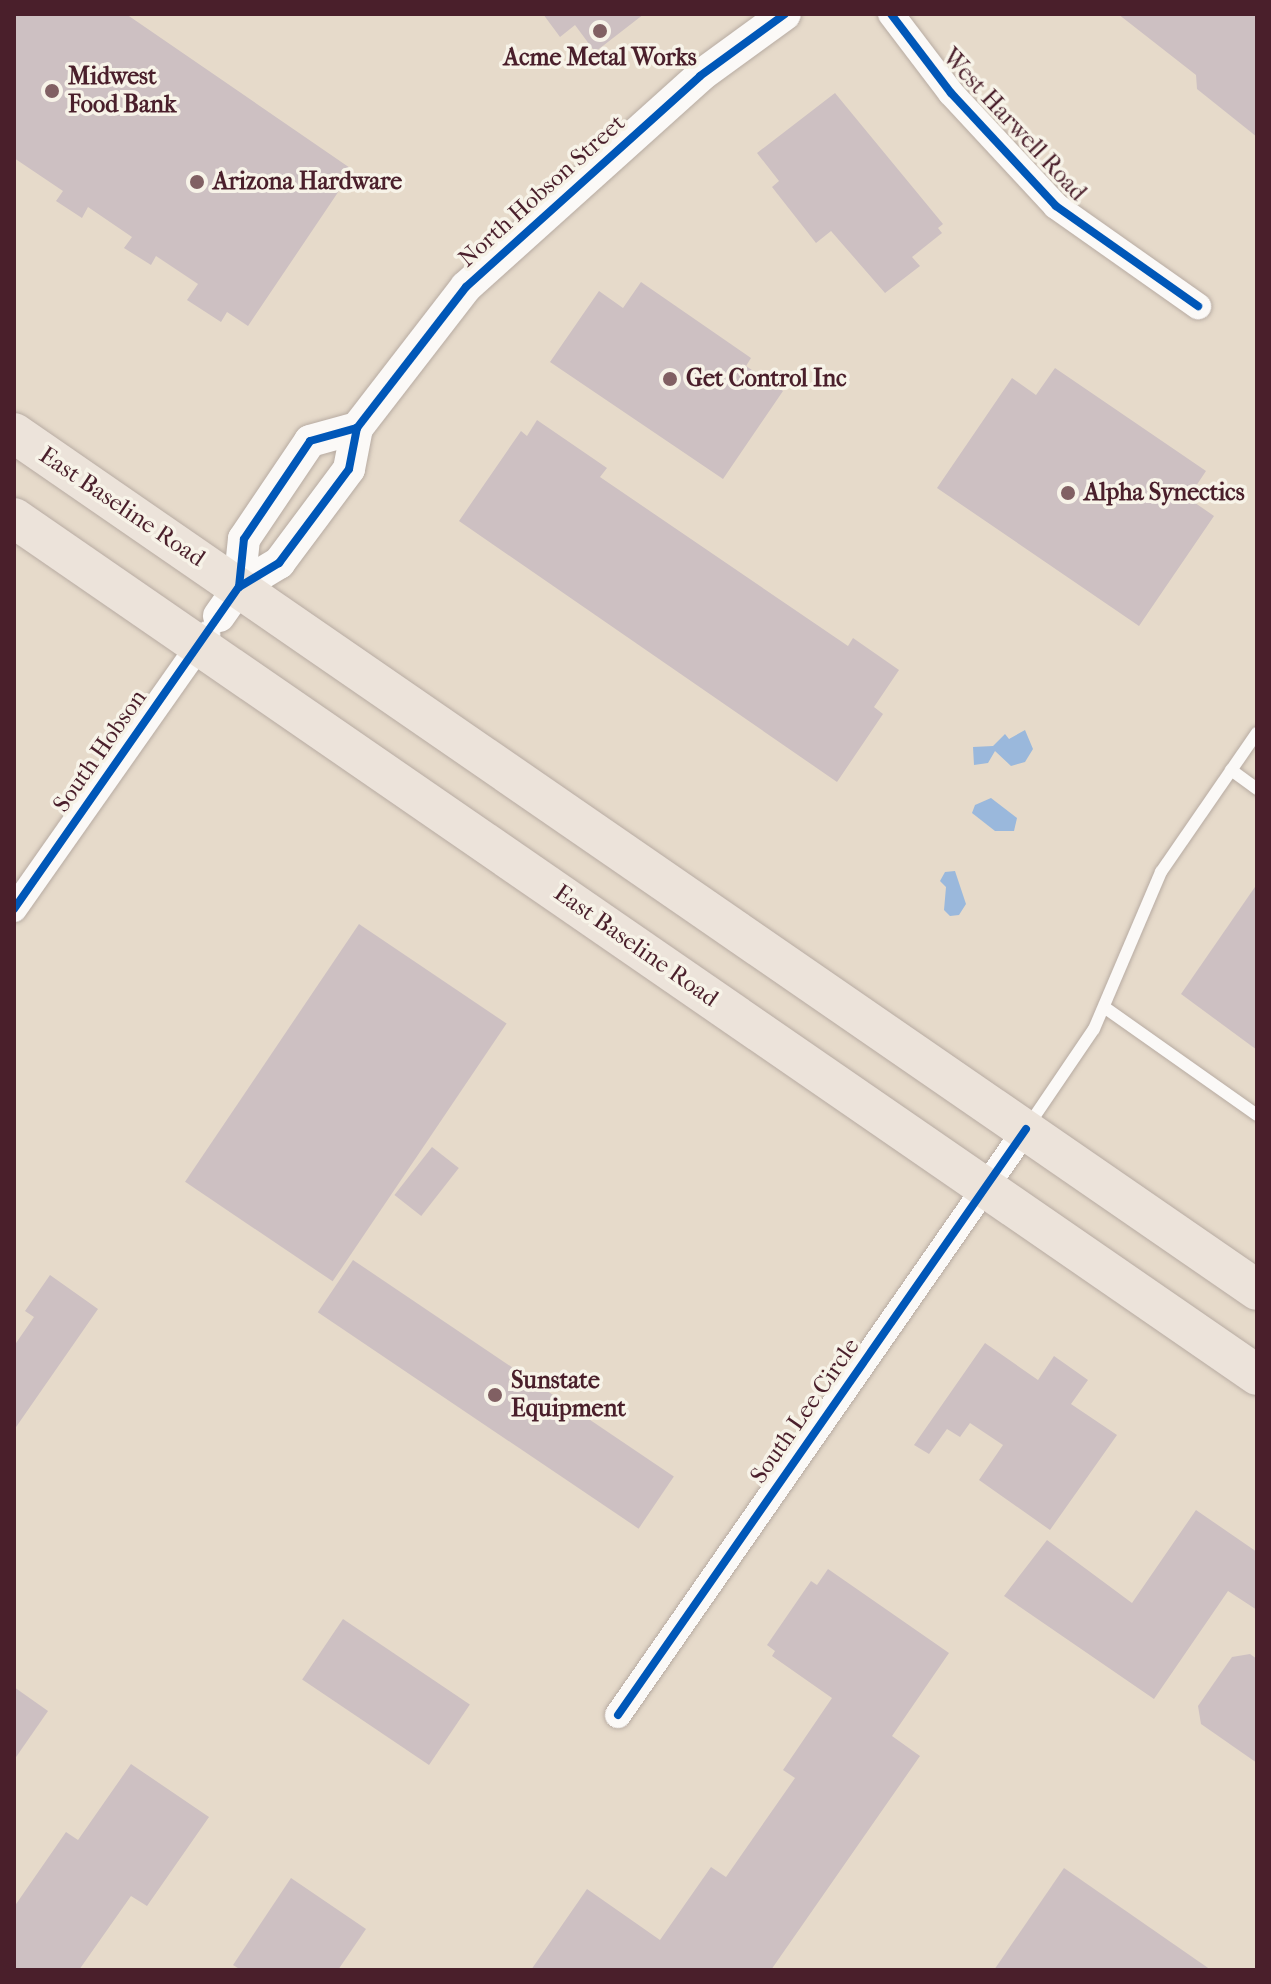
<!DOCTYPE html>
<html>
<head>
<meta charset="utf-8">
<style>
  body { margin:0 }
  #map { position:relative; width:1271px; height:1984px; overflow:hidden; background:#e6daca; font-family:"IM FELL French Canon",serif }
  div>[style] { position:absolute }
  .water>* { inset:0; background:#9ab8dc }
  .building>* { inset:0; background:#cdc0c2; transform-origin:0 0 }
  .roads { filter:drop-shadow(0 0 2px #b7aba2) drop-shadow(0 0 2px #b7aba2) }
  .service>* { height:12px; margin:-6px; padding:0 6px; transform-origin:6px; border-radius:6px; background:#fbf9f7 }
  .minor>* { height:26px; margin:-13px; padding:0 13px; transform-origin:13px; border-radius:13px; background:#fbf9f7 }
  .tertiary>* { height:32px; margin:-16px; padding:0 16px; transform-origin:16px; border-radius:16px; background:#fbf9f7 }
  .primary>* { height:40px; margin:-20px; padding:0 20px; transform-origin:20px; border-radius:20px; background:#ece3da }
  .cycleway>* { height:8px; margin:-4px; padding:0 4px; transform-origin:4px; border-radius:4px; background:#0057b8 }
  .dots>* { width:22px; height:22px; translate:-50% -50%; box-sizing:border-box; border:4px solid #f7f3e8; border-radius:50% }
  span { translate:-50% -50%; white-space:nowrap; text-align:center; line-height:1.15; -webkit-text-stroke:7px #f7f3e8; paint-order:stroke }
  .poi-label { font-size:24px; color:#4a1f2b; font-weight:700 }
  .left { translate:0 -50%; text-align:left }
  .street-label { font-size:24px; color:#4a1f2b }
  .frame { position:absolute; inset:0; border:16px solid #4a1f2b; pointer-events:none }
</style>
</head>
<body>
<div id="map">
  <div class="water">
    <div style="clip-path:polygon(1025px 730px,1033px 749px,1025px 762px,1011px 766px,995px 751px,988px 763px,974px 765px,973px 747px,993px 746px,1005px 734px,1009px 739px)"></div>
    <div style="clip-path:polygon(991px 798px,1017px 818px,1014px 831px,995px 831px,972px 813px,975px 805px)"></div>
    <div style="clip-path:polygon(955px 871px,966px 904px,959px 915px,950px 916px,944px 910px,946px 887px,940px 881px,945px 872px)"></div>
  </div>
  <div class="building">
    <div style="clip-path:polygon(14px 14px,126px 14px,353px 170px,248px 326px,227px 312px,221px 322px,187px 300px,198px 284px,156px 256px,151px 265px,124px 248px,132px 237px,88px 207px,82px 218px,56px 201px,63px 191px,14px 158px)"></div>
    <div style="clip-path:polygon(543px 14px,644px 14px,595px 52px,575px 25px,560px 37px)"></div>
    <div style="clip-path:polygon(1118px 14px,1257px 14px,1257px 137px,1197px 89px,1196px 75px)"></div>
    <div style="clip-path:polygon(835px 93px,943px 224px,938px 228px,942px 233px,912px 257px,920px 266px,885px 293px,831px 231px,816px 243px,772px 187px,779px 181px,757px 153px)"></div>
    <div style="clip-path:polygon(641px 282px,751px 358px,746px 366px,783px 391px,723px 479px,550px 362px,599px 291px,623px 308px)"></div>
    <div style="clip-path:polygon(1055px 368px,1206px 471px,1188px 498px,1214px 516px,1139px 626px,937px 488px,1012px 378px,1036px 395px)"></div>
    <div style="clip-path:polygon(537px 420px,607px 468px,600px 477px,848px 646px,853px 638px,899px 670px,874px 707px,883px 714px,837px 782px,459px 521px,521px 431px,527px 436px)"></div>
    <div style="clip-path:polygon(1257px 884px,1257px 1050px,1181px 994px)"></div>
    <div style="left:359px;top:924px;width:178px;height:311px;rotate:34deg"></div>
    <div style="left:432px;top:1147px;width:34px;height:61px;rotate:38deg"></div>
    <div style="left:353px;top:1260px;width:387px;height:63px;rotate:34deg"></div>
    <div style="clip-path:polygon(50px 1275px,98px 1309px,14px 1430px,14px 1346px,34px 1317px,25px 1311px)"></div>
    <div style="clip-path:polygon(985px 1343px,1038px 1380px,1054px 1356px,1088px 1380px,1071px 1404px,1117px 1435px,1050px 1530px,979px 1480px,1003px 1445px,970px 1423px,960px 1437px,947px 1429px,929px 1454px,914px 1445px)"></div>
    <div style="clip-path:polygon(1196px 1510px,1257px 1552px,1257px 1610px,1228px 1591px,1154px 1699px,1004px 1596px,1047px 1540px,1132px 1603px)"></div>
    <div style="clip-path:polygon(828px 1569px,949px 1653px,892px 1736px,920px 1756px,771px 1970px,531px 1970px,587px 1889px,660px 1940px,711px 1867px,726px 1877px,795px 1778px,783px 1770px,832px 1698px,772px 1656px,775px 1651px,767px 1645px,811px 1581px,817px 1585px)"></div>
    <div style="left:343px;top:1619px;width:153px;height:73px;rotate:34deg"></div>
    <div style="clip-path:polygon(1250px 1654px,1257px 1659px,1257px 1763px,1201px 1724px,1198px 1706px,1232px 1657px)"></div>
    <div style="clip-path:polygon(14px 1687px,48px 1711px,14px 1760px)"></div>
    <div style="clip-path:polygon(131px 1764px,209px 1817px,147px 1906px,131px 1896px,79px 1970px,14px 1970px,14px 1907px,66px 1832px,78px 1840px)"></div>
    <div style="clip-path:polygon(1064px 1868px,1211px 1970px,994px 1970px)"></div>
    <div style="clip-path:polygon(291px 1878px,366px 1929px,338px 1970px,241px 1970px,233px 1965px)"></div>
  </div>
  <div class="roads">
    <div class="service">
      <div style="left:1231px;top:770px;width:32px;rotate:36deg"></div>
      <div style="left:1104px;top:1007px;width:187px;rotate:35.2deg"></div>
      <div style="left:1028px;top:1126px;width:117px;rotate:-55.8deg"></div>
      <div style="left:1094px;top:1029px;width:171px;rotate:-66.9deg"></div>
      <div style="left:1161px;top:872px;width:169px;rotate:-55.4deg"></div>
    </div>
    <div class="minor">
      <div style="left:891px;top:14px;width:99px;rotate:52.8deg"></div>
      <div style="left:951px;top:93px;width:154px;rotate:47.1deg"></div>
      <div style="left:1056px;top:206px;width:174px;rotate:35.2deg"></div>
      <div style="left:14px;top:909px;width:336px;rotate:-54.9deg"></div>
      <div style="left:618px;top:1715px;width:714px;rotate:-55.15deg"></div>
    </div>
    <div class="tertiary">
      <div style="left:239px;top:587px;width:48px;rotate:-84.1deg"></div>
      <div style="left:244px;top:539px;width:118px;rotate:-56deg"></div>
      <div style="left:310px;top:441px;width:49px;rotate:-15.5deg"></div>
      <div style="left:219px;top:616px;width:35px;rotate:-55deg"></div>
      <div style="left:239px;top:587px;width:47px;rotate:-31deg"></div>
      <div style="left:279px;top:563px;width:117px;rotate:-53.3deg"></div>
      <div style="left:349px;top:469px;width:42px;rotate:-79deg"></div>
      <div style="left:357px;top:428px;width:178px;rotate:-52.3deg"></div>
      <div style="left:466px;top:287px;width:315px;rotate:-42deg"></div>
      <div style="left:700px;top:76px;width:105px;rotate:-36.1deg"></div>
    </div>
    <div class="primary">
      <div style="left:14px;top:433px;width:1510px;rotate:34.58deg"></div>
      <div style="left:14px;top:518px;width:1510px;rotate:34.58deg"></div>
    </div>
  </div>
  <div class="cycleway">
    <div style="left:891px;top:14px;width:99px;rotate:52.8deg"></div>
    <div style="left:951px;top:93px;width:154px;rotate:47.1deg"></div>
    <div style="left:1056px;top:206px;width:174px;rotate:35.2deg"></div>
    <div style="left:239px;top:587px;width:48px;rotate:-84.1deg"></div>
    <div style="left:244px;top:539px;width:118px;rotate:-56deg"></div>
    <div style="left:310px;top:441px;width:49px;rotate:-15.5deg"></div>
    <div style="left:14px;top:909px;width:393px;rotate:-55.1deg"></div>
    <div style="left:239px;top:587px;width:47px;rotate:-31deg"></div>
    <div style="left:279px;top:563px;width:117px;rotate:-53.3deg"></div>
    <div style="left:349px;top:469px;width:42px;rotate:-79deg"></div>
    <div style="left:357px;top:428px;width:178px;rotate:-52.3deg"></div>
    <div style="left:466px;top:287px;width:315px;rotate:-42deg"></div>
    <div style="left:700px;top:76px;width:105px;rotate:-36.1deg"></div>
    <div style="left:618px;top:1715px;width:714px;rotate:-55.15deg"></div>
  </div>
  <div class="dots">
    <div style="left:600px;top:31px;background:#816063"></div>
    <div style="left:52px;top:91px;background:#816063"></div>
    <div style="left:197px;top:182px;background:#816063"></div>
    <div style="left:670px;top:379px;background:#816063"></div>
    <div style="left:1068px;top:493px;background:#816063"></div>
    <div style="left:495px;top:1395px;background:#816063"></div>
  </div>
  <div class="poi-label">
    <span style="left:600px;top:58px">Acme Metal Works</span>
    <span class="left" style="left:68px;top:91px">Midwest<br>Food Bank</span>
    <span class="left" style="left:213px;top:182px">Arizona Hardware</span>
    <span class="left" style="left:686px;top:379px">Get Control Inc</span>
    <span class="left" style="left:1084px;top:493px">Alpha Synectics</span>
    <span class="left" style="left:511px;top:1395px">Sunstate<br>Equipment</span>
  </div>
  <div class="street-label">
    <span style="left:1014px;top:125px;rotate:47deg">West Harwell Road</span>
    <span style="left:542px;top:191px;rotate:-42deg">North Hobson Street</span>
    <span style="left:122px;top:507px;rotate:34deg">East Baseline Road</span>
    <span style="left:100px;top:751px;rotate:-55deg">South Hobson</span>
    <span style="left:636px;top:946px;rotate:35deg">East Baseline Road</span>
    <span style="left:805px;top:1411px;rotate:-55deg">South Lee Circle</span>
  </div>
  <div class="frame"></div>
</div>
</body>
</html>
